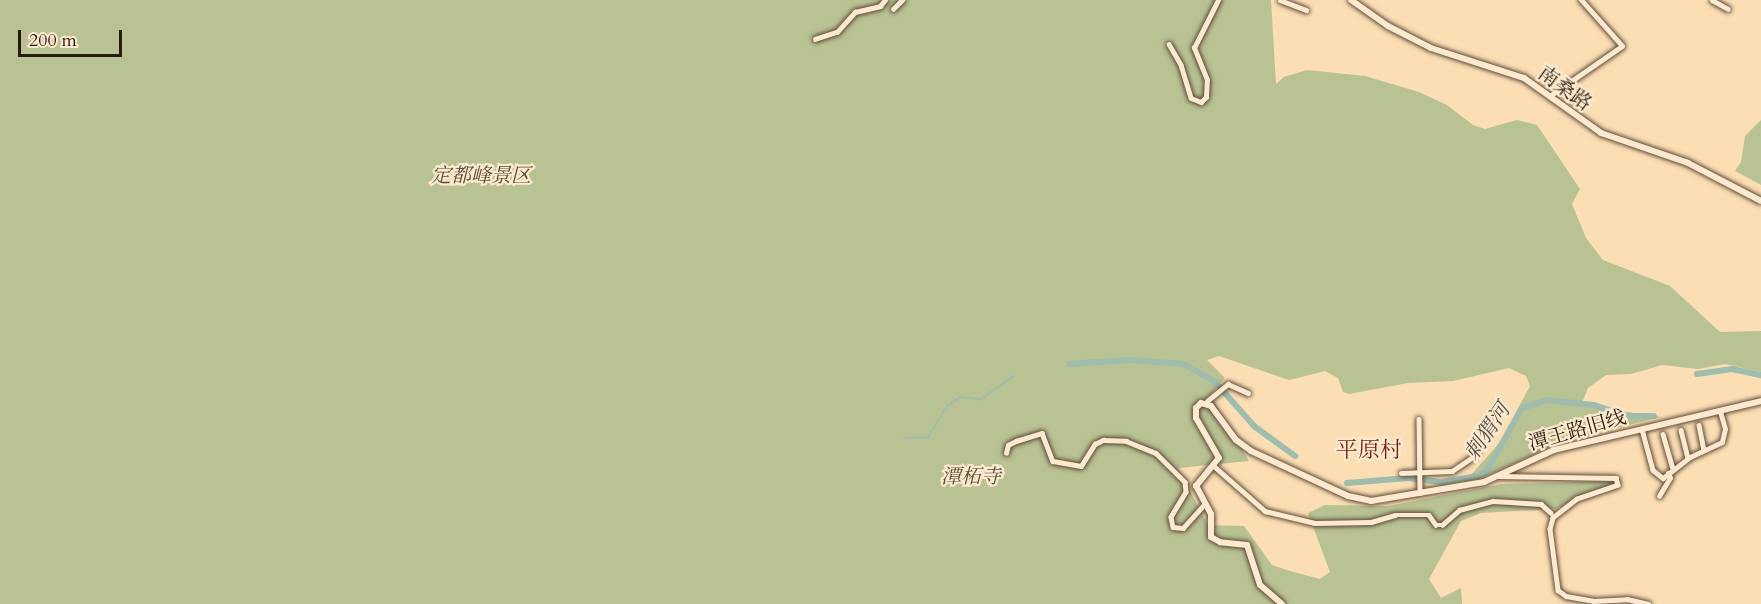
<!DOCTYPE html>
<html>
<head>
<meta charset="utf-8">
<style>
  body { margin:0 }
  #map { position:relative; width:1761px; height:604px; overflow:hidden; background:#fcdeb4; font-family:Cardo,"Noto Serif SC",serif }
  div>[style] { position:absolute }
  .green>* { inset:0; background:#b8c292 }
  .stream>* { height:1.5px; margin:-0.75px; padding:0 0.75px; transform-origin:0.75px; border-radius:0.75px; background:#9fbcac }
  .river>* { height:6px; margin:-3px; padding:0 3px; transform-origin:3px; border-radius:3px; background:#9fbcac }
  .roads { filter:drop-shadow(0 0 2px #5e4b39) drop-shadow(0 0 2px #5e4b39) }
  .street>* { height:4.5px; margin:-2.25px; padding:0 2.25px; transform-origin:2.25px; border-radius:2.25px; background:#fdeace }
  .secondary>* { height:6px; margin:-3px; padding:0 3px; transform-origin:3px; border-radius:3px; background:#fdeace }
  span { translate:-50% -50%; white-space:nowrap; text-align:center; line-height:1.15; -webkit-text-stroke:4.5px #fdeace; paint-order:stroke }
  .street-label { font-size:20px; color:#291a10 }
  .park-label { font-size:20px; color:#544c37; font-style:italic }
  .water-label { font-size:21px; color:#525347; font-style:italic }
  .quarter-label { font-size:22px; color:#7a1f14 }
  .scale { position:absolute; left:18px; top:30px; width:104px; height:27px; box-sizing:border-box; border:3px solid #291a10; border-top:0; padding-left:8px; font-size:18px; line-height:21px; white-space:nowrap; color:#291a10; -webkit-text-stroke:4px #fdeace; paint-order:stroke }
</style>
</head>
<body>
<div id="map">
  <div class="green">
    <div style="clip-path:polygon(0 0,1271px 0,1276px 84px,1284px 77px,1307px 70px,1365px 76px,1419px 92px,1447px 105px,1473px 125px,1485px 129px,1517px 120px,1537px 125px,1580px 189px,1572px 204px,1586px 238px,1603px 260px,1670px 286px,1720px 332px,1761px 331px,1761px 372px,1725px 364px,1698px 369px,1662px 365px,1631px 374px,1606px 375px,1588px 388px,1581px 405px,1661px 417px,1566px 440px,1477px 480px,1471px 475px,1500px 442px,1530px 386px,1526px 376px,1509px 368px,1453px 381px,1408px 383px,1349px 394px,1343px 392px,1338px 378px,1325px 371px,1289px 380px,1219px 356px,1207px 360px,1225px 378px,1210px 395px,1249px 461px,1178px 468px,1208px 525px,1244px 526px,1272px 565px,1290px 571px,1320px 579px,1330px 572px,1308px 513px,1325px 505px,1388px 506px,1501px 484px,1617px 481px,1555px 509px,1481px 513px,1461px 521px,1429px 579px,1441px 598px,1461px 588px,1462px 604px,0 604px)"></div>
    <div style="clip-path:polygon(1761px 120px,1761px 185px,1735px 171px,1741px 162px,1745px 136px)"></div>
  </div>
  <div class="stream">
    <div style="left:904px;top:438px;width:24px;rotate:-2deg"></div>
    <div style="left:928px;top:437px;width:36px;rotate:-58deg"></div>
    <div style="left:947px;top:406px;width:17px;rotate:-33deg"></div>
    <div style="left:961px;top:397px;width:20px;rotate:6deg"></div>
    <div style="left:981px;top:399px;width:40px;rotate:-34.9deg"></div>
  </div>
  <div class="river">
    <div style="left:1069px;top:364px;width:61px;rotate:-3.8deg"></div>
    <div style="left:1130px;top:360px;width:54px;rotate:4.2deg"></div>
    <div style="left:1184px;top:364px;width:36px;rotate:30deg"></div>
    <div style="left:1215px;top:382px;width:59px;rotate:48.4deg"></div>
    <div style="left:1254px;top:426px;width:51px;rotate:36.2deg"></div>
    <div style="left:1697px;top:374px;width:35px;rotate:-8deg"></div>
    <div style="left:1732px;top:369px;width:30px;rotate:12deg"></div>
    <div style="left:1347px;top:483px;width:61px;rotate:-4.7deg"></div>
    <div style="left:1408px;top:478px;width:33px;rotate:7deg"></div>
    <div style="left:1441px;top:482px;width:38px;rotate:-9deg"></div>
    <div style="left:1479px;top:476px;width:10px;rotate:-37deg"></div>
    <div style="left:1487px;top:470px;width:71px;rotate:-60.6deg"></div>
    <div style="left:1522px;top:408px;width:25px;rotate:-18deg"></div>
    <div style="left:1546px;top:400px;width:48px;rotate:5.9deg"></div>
    <div style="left:1594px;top:405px;width:36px;rotate:18deg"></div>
    <div style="left:1628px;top:416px;width:26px"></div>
  </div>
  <div class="roads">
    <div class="street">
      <div style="left:1280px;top:0;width:28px;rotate:21deg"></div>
      <div style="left:1712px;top:0;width:18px;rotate:29deg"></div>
      <div style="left:893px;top:9px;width:13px;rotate:-45deg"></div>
      <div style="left:815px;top:39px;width:23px;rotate:-18deg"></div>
      <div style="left:837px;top:32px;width:27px;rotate:-48deg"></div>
      <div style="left:855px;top:12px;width:26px;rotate:-13deg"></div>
      <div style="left:880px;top:6px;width:8px;rotate:-50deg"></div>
      <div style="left:1169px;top:44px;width:24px;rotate:60deg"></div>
      <div style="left:1181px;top:65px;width:34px;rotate:73deg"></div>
      <div style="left:1191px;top:98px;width:11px;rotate:22deg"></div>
      <div style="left:1201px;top:102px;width:7px;rotate:-45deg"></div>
      <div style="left:1206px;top:97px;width:17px;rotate:-87deg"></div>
      <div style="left:1207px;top:80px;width:35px;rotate:-112deg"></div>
      <div style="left:1194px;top:48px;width:54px;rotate:-63.4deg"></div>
      <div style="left:1551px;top:95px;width:86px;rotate:-34.6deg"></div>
      <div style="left:1622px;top:46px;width:62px;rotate:-131.7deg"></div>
      <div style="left:1207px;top:401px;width:27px;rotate:-39deg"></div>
      <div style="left:1228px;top:384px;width:22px;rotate:24deg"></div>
      <div style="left:1419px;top:419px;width:74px;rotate:89.2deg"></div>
      <div style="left:1699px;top:425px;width:25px;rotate:79deg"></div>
      <div style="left:1642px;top:429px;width:42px;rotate:75deg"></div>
      <div style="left:1653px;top:470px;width:13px;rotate:39deg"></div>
      <div style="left:1663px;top:478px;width:34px;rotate:-38deg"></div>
      <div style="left:1690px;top:457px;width:35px;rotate:-25deg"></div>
      <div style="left:1722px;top:442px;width:13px;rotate:-77deg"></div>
      <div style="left:1725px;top:429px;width:19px;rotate:-106deg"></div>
      <div style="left:1681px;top:430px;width:29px;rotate:76deg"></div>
      <div style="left:1663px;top:434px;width:35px;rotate:74deg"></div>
      <div style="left:1006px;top:453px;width:8px;rotate:-76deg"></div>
      <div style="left:1008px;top:445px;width:9px;rotate:-27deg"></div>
      <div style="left:1016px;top:441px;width:27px;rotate:-17deg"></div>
      <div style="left:1042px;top:433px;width:30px;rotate:69deg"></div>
      <div style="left:1053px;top:461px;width:28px;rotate:10deg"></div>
      <div style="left:1081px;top:466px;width:26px;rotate:-58deg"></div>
      <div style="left:1095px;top:444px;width:9px;rotate:-27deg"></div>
      <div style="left:1103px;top:440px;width:23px;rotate:2deg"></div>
      <div style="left:1126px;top:441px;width:32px;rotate:22deg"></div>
      <div style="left:1156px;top:453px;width:41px;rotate:45deg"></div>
      <div style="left:1185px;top:482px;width:10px;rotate:84deg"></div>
      <div style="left:1186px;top:492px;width:29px;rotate:121deg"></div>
      <div style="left:1171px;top:517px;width:10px;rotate:79deg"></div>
      <div style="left:1173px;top:527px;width:10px;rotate:6deg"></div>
      <div style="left:1183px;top:528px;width:31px;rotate:-48deg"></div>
      <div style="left:1215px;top:467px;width:67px;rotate:41.3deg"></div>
      <div style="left:1265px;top:511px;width:51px;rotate:13.5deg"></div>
      <div style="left:1315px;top:523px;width:56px;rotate:-1deg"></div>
      <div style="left:1371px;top:522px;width:25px;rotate:-16deg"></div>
      <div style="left:1395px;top:515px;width:34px"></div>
      <div style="left:1429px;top:515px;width:12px;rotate:55deg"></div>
      <div style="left:1436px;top:525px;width:6px"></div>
      <div style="left:1442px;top:525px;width:23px;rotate:-41deg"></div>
      <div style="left:1459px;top:510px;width:35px;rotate:-15deg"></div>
      <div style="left:1493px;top:501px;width:48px;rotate:3.6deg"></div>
      <div style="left:1541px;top:504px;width:13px;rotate:42deg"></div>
      <div style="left:1401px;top:473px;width:51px;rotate:-2.2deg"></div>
      <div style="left:1452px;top:471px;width:27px;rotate:-34deg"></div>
      <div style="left:1474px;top:456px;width:38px;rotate:-62deg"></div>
      <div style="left:1498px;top:476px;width:118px;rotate:1deg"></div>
      <div style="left:1616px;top:478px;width:7px;rotate:74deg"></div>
      <div style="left:1618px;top:485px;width:43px;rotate:161.1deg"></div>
      <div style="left:1577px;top:499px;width:31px;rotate:142deg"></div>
      <div style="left:1553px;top:518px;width:11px;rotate:105deg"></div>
      <div style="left:1550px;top:529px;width:62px;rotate:82.5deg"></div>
      <div style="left:1558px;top:590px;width:10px;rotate:37deg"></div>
      <div style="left:1566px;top:596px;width:27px;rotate:10deg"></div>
      <div style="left:1593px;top:601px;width:34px;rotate:-3deg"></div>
      <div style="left:1627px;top:599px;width:22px;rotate:13deg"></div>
      <div style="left:1659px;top:496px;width:21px;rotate:-59deg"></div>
      <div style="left:1670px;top:478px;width:5px;rotate:-112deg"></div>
    </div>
    <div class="secondary">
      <div style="left:1351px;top:0;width:45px;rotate:35.1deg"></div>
      <div style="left:1388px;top:26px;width:48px;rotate:27.1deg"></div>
      <div style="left:1431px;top:48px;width:98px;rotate:17.9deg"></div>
      <div style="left:1524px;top:78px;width:95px;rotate:35.5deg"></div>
      <div style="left:1601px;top:133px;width:92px;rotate:19deg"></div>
      <div style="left:1688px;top:163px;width:82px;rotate:27.5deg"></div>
      <div style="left:1282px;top:604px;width:29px;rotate:-139deg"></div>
      <div style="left:1260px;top:585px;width:42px;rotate:-108deg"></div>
      <div style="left:1247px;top:545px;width:27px;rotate:-174deg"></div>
      <div style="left:1220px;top:542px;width:10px;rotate:-151deg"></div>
      <div style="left:1211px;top:537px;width:23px;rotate:-90deg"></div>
      <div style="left:1211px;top:514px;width:32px;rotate:-118deg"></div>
      <div style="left:1196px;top:486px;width:36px;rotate:-51deg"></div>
      <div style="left:1219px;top:458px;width:46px;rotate:-119.9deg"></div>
      <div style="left:1196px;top:418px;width:10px;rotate:-90deg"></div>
      <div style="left:1196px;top:408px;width:7px;rotate:-45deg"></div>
      <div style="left:1201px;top:403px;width:10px;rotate:17deg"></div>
      <div style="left:1211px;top:406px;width:42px;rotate:53.7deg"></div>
      <div style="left:1236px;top:440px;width:19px;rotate:36deg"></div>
      <div style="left:1251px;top:451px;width:107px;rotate:24.9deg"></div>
      <div style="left:1348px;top:496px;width:24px;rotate:12deg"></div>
      <div style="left:1371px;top:501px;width:115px;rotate:-9.5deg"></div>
      <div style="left:1484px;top:482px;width:77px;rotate:-24.6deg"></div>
      <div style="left:1554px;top:450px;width:213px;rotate:-13.3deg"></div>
    </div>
  </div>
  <div class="street-label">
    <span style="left:1565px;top:88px;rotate:36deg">南桑路</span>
    <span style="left:1577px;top:430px;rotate:-16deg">潭王路旧线</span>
  </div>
  <div class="park-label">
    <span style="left:481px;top:175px">定都峰景区</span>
    <span style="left:971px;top:476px">潭柘寺</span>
  </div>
  <div class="water-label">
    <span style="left:1488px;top:432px;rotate:-56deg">刺猬河</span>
  </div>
  <div class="quarter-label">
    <span style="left:1369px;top:451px">平原村</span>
  </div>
  <div class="scale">200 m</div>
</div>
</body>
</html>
